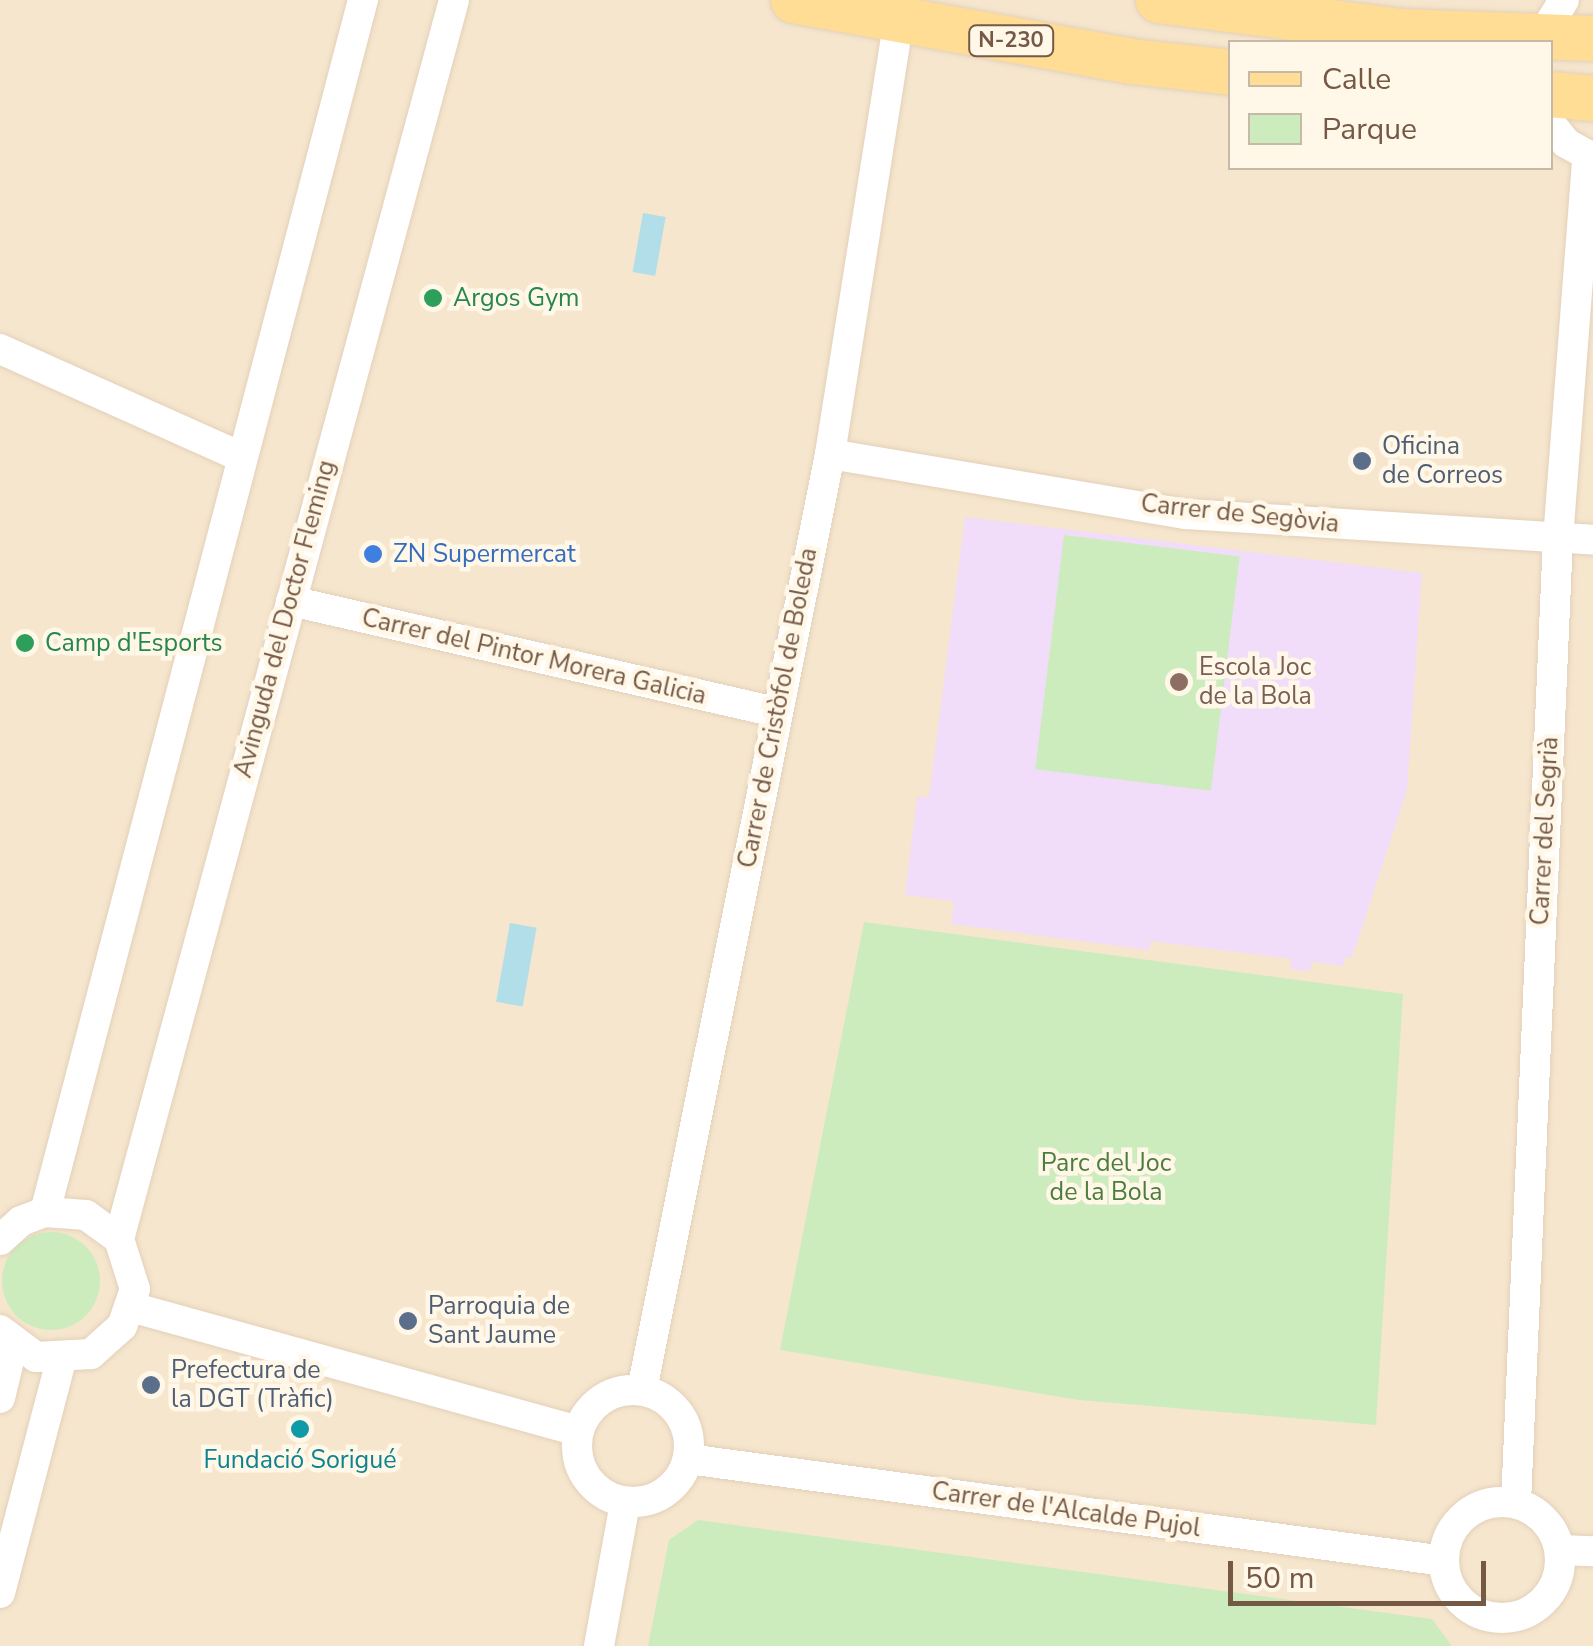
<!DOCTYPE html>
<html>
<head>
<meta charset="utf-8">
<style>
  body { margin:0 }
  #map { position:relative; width:1593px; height:1646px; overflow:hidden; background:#fef4df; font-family:"Nunito Sans",sans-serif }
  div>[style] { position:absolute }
  .residential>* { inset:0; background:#f6e6cd }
  .education>* { inset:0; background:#f1dcfa }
  .green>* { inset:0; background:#cdecbd; transform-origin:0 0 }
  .round { border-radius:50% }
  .water>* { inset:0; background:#b2dee9; transform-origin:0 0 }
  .roads { filter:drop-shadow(0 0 2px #e3d0ba) drop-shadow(0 0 2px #e3d0ba) }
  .minor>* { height:30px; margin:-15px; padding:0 15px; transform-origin:15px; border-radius:15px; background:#fff }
  .minor>.ring { margin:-15px; padding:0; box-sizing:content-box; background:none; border:30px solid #fff; border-radius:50% }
  .primary>* { height:45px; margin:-22.5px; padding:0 22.5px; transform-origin:22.5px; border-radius:22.5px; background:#ffdd95 }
  .dots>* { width:28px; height:28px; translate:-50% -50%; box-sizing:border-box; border:5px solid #fff7e7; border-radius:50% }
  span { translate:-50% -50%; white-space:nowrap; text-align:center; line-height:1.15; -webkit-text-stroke:9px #fff7e7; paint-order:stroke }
  .shield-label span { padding:2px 8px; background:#fff7e7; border:2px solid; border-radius:8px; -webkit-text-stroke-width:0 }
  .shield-label { font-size:22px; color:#765945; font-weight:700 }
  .leisure-label { font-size:25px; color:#27864d }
  .left { translate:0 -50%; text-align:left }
  .service-label { font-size:25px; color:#4e5e75 }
  .street-label { font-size:25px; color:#765945 }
  .shop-label { font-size:25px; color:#366cbe }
  .education-label { font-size:25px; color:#785e54 }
  .park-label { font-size:25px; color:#4c7d3c }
  .culture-label { font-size:25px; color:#0d838f }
  .legend { position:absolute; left:1228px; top:40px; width:325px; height:130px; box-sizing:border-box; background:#fff7e7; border:2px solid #c8b8a6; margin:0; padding:12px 18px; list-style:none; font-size:30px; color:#765945 }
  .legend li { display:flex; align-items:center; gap:20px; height:50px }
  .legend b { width:50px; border:2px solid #c8b8a6 }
  .scale { position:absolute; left:1228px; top:1561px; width:258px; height:45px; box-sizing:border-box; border:5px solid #765945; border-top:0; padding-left:12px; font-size:30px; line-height:35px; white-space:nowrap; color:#765945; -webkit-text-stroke:8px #fff7e7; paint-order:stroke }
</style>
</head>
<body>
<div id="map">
  <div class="residential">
    <div style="clip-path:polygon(evenodd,0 0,1593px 0,1593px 1646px,0 1646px,0 0,1230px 42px,1550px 42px,1550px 168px,1230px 168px,1230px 42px)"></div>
  </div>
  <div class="education">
    <div style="clip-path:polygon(965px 517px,1422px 573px,1407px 790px,1352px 958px,1345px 957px,1344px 966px,1312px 962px,1310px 971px,1291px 969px,1291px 959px,1151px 941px,1149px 950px,951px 924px,954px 901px,905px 895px,917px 797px,929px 797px)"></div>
  </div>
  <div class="green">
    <div style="left:1064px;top:535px;width:177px;height:236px;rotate:7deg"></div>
    <div style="clip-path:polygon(864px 922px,1403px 994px,1376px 1425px,1079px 1400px,780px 1350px)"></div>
    <div class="round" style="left:2px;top:1232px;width:98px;height:98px"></div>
    <div style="clip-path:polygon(698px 1520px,1432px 1619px,1452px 1646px,648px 1646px,669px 1540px)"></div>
  </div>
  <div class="water">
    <div style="left:643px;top:213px;width:23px;height:60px;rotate:10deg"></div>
    <div style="left:510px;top:923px;width:27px;height:80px;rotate:10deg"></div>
  </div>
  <div class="roads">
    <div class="minor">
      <div style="left:1538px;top:42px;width:49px;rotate:-58.2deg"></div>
      <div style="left:1550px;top:123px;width:26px;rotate:51deg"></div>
      <div style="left:1566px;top:143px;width:31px;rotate:29deg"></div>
      <div style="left:0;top:349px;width:265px;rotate:24.1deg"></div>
      <div style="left:830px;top:454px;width:360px;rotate:9.6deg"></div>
      <div style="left:1185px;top:514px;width:409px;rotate:3.6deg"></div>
      <div style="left:291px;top:601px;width:499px;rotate:12.9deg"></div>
      <div style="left:45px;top:1212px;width:1253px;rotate:-75.3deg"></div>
      <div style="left:119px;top:1239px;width:1283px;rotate:-74.87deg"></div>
      <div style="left:0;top:1240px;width:28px;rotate:-42deg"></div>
      <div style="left:21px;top:1221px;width:26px;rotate:-21deg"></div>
      <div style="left:45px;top:1212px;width:41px;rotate:4.2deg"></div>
      <div style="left:86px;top:1215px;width:41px;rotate:36deg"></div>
      <div style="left:119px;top:1239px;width:52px;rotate:72.3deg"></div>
      <div style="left:135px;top:1289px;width:39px;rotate:109deg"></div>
      <div style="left:122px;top:1326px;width:42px;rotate:137.9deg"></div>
      <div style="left:91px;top:1354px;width:55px;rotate:176.9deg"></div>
      <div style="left:36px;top:1357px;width:45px;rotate:-143.1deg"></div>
      <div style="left:131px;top:1307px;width:464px;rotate:15.5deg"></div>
      <div class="ring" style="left:577px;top:1390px;width:82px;height:82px"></div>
      <div style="left:642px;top:1390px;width:955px;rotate:-78.64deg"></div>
      <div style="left:830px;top:454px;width:436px;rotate:-81deg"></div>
      <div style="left:0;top:1398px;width:56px;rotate:-76.5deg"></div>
      <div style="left:688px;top:1459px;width:763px;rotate:7.68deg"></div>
      <div class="ring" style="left:1444px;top:1502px;width:86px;height:86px"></div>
      <div style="left:1516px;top:1503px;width:965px;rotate:-87.51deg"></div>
      <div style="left:1558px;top:539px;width:381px;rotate:-85.6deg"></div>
      <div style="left:1560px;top:1550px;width:33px;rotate:2deg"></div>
      <div style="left:0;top:1593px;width:241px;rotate:-75.3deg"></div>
      <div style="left:599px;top:1646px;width:145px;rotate:-79.7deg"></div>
    </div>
    <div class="primary">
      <div style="left:793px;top:0;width:343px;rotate:10.2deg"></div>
      <div style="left:1131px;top:61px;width:100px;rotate:6.3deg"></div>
      <div style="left:1158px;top:0;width:243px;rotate:7.3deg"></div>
      <div style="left:1399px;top:31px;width:194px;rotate:2.1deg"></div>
      <div style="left:1550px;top:94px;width:43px;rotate:5.3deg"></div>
    </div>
  </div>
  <div class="dots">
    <div style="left:433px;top:298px;background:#2e9e5b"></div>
    <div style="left:1362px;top:461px;background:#5c6f8a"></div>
    <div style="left:373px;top:554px;background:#3f7fe0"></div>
    <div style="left:25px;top:643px;background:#2e9e5b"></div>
    <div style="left:1179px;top:682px;background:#8d6e63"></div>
    <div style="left:408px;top:1321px;background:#5c6f8a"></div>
    <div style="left:151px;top:1385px;background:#5c6f8a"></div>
    <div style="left:300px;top:1429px;background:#0f9aa8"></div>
  </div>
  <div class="shield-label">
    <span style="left:1011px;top:41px">N-230</span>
  </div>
  <div class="leisure-label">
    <span class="left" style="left:453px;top:298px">Argos Gym</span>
    <span class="left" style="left:45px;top:643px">Camp d'Esports</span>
  </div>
  <div class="service-label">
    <span class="left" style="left:1382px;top:461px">Oficina<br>de Correos</span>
    <span class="left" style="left:428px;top:1321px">Parroquia de<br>Sant Jaume</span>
    <span class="left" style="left:171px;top:1385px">Prefectura de<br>la DGT (Tràfic)</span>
  </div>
  <div class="street-label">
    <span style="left:1240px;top:514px;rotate:6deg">Carrer de Segòvia</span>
    <span style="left:285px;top:619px;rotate:-75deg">Avinguda del Doctor Fleming</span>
    <span style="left:534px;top:657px;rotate:13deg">Carrer del Pintor Morera Galicia</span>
    <span style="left:778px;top:708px;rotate:-79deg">Carrer de Cristòfol de Boleda</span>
    <span style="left:1545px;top:831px;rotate:-87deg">Carrer del Segrià</span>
    <span style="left:1066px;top:1510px;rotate:8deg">Carrer de l'Alcalde Pujol</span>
  </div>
  <div class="shop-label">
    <span class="left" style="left:393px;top:554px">ZN Supermercat</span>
  </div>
  <div class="education-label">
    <span class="left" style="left:1199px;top:682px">Escola Joc<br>de la Bola</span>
  </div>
  <div class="park-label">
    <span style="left:1106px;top:1178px">Parc del Joc<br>de la Bola</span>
  </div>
  <div class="culture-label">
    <span style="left:300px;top:1460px">Fundació Sorigué</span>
  </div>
  <ul class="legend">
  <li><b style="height:12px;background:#ffdd95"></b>Calle</li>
  <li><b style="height:28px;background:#cdecbd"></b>Parque</li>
  </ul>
  <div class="scale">50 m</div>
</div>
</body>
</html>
